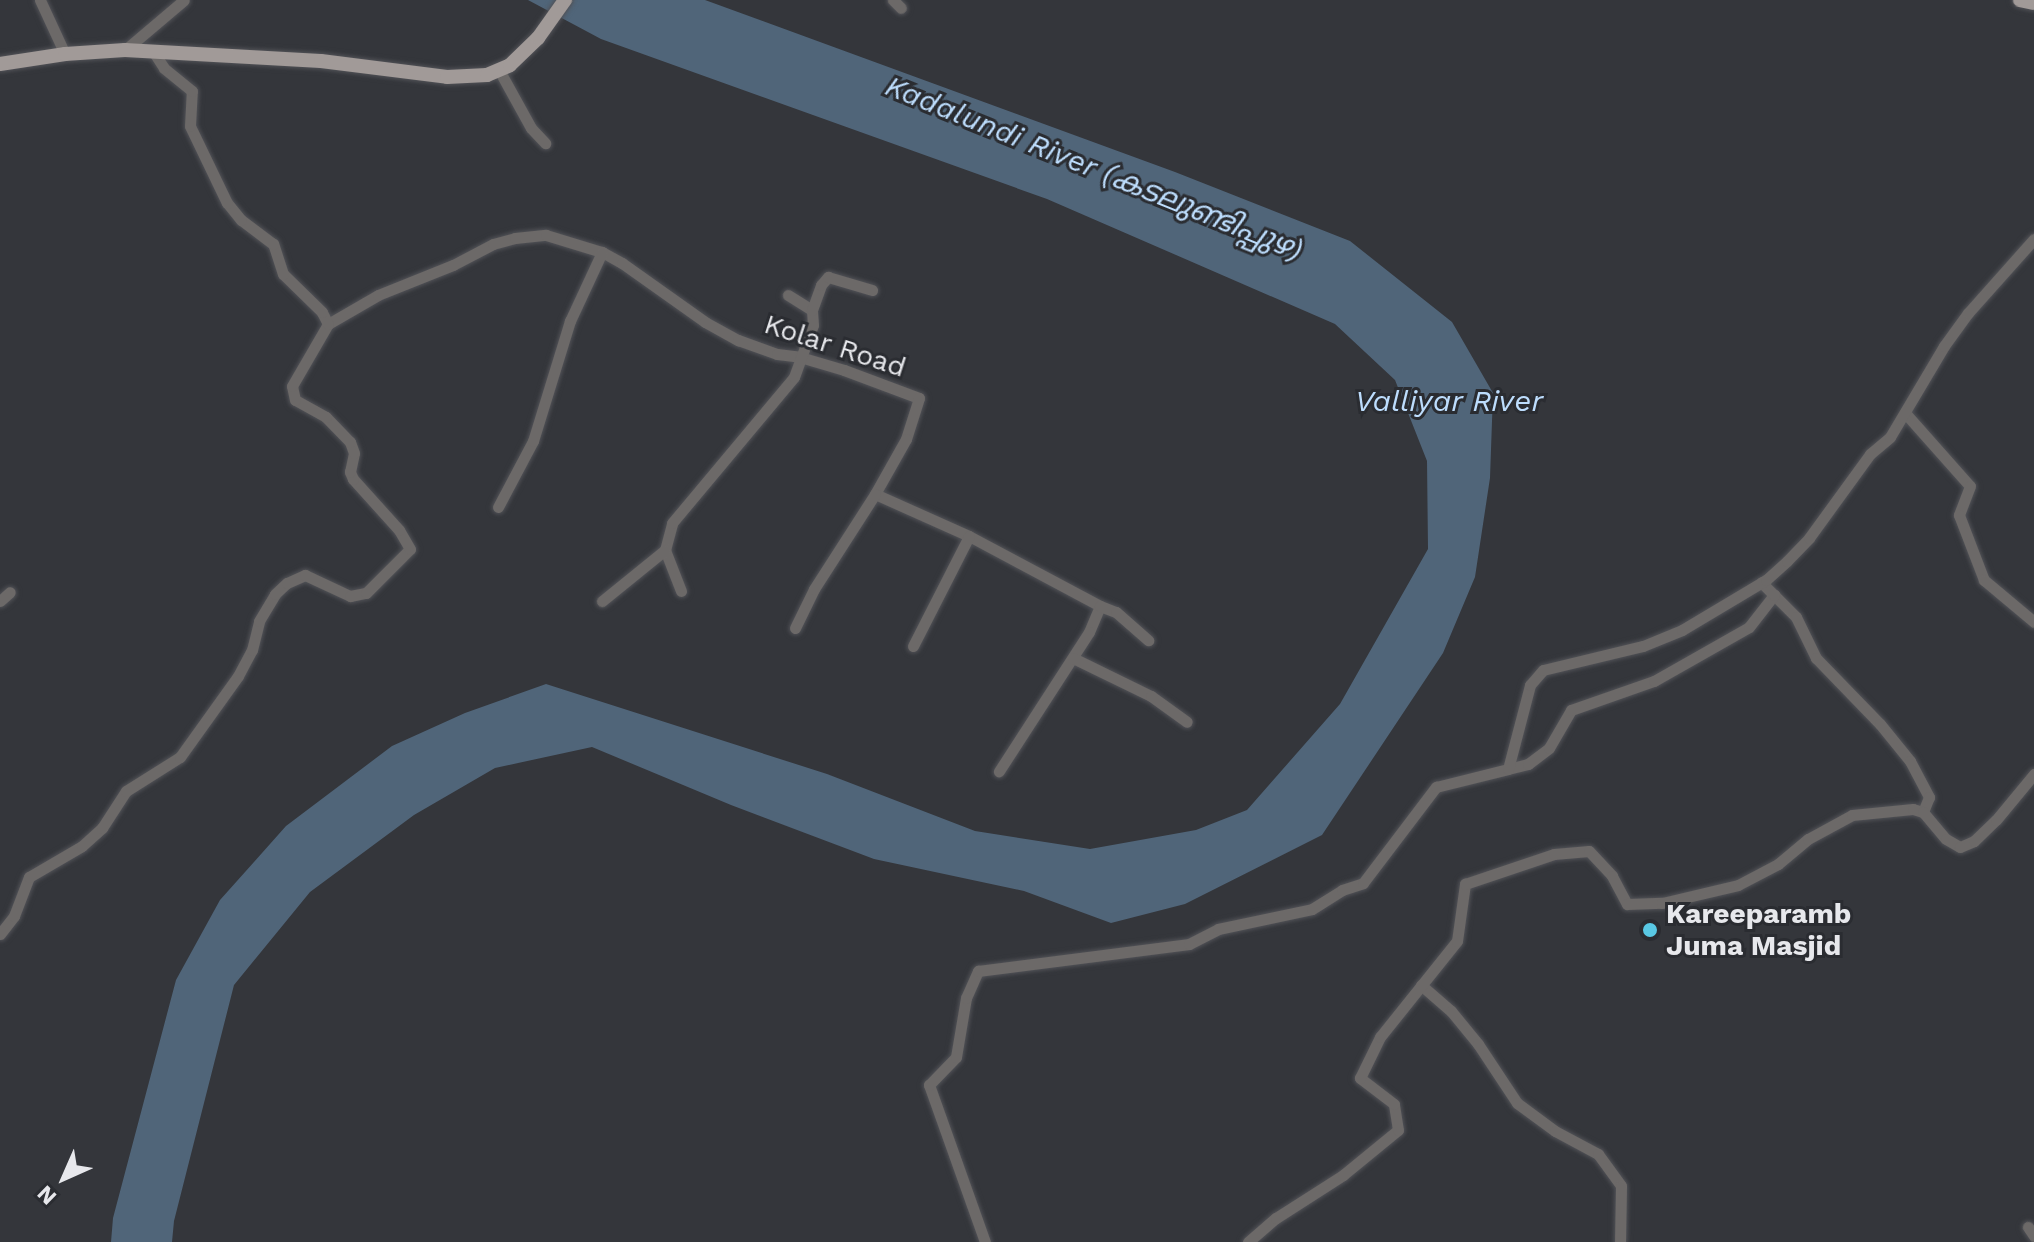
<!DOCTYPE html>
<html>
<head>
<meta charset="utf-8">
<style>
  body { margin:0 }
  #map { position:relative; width:2034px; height:1242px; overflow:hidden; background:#34363b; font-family:"Work Sans","Noto Sans Malayalam",sans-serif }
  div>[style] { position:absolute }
  .water>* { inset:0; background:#506579 }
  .roads { filter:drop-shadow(0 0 2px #515257) drop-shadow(0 0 2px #515257) }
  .minor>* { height:11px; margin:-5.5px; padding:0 5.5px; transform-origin:5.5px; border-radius:5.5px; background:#6c6968 }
  .major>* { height:14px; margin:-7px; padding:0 7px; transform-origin:7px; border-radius:7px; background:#a19a98 }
  .dots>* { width:22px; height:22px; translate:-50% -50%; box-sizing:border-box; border:4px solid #2a2c31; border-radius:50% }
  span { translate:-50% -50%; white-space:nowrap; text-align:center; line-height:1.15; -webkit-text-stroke:6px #2a2c31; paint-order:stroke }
  .street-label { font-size:28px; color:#e7e8ec }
  .poi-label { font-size:28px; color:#e7e8ec; font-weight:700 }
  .left { translate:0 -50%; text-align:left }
  .water-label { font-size:30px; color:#bdddfd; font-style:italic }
  .north { position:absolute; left:24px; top:1138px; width:80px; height:80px; -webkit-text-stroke:6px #2a2c31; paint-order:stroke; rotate:225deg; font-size:22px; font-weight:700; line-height:32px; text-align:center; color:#e7e8ec }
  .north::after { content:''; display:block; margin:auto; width:28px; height:36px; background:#e7e8ec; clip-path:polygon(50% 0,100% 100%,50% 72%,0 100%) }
</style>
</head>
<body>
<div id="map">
  <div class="water">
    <div style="clip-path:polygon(528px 0,705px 0,1175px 172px,1350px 241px,1452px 322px,1493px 393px,1490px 478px,1475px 577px,1443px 653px,1322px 835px,1185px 904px,1111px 923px,1024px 891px,874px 859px,731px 805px,592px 747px,495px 768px,414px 815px,310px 892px,234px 985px,174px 1221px,172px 1242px,111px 1242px,113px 1218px,176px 980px,220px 900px,286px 826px,392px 746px,465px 713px,546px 684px,827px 774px,975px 831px,1090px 849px,1196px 830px,1247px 810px,1340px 704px,1428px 549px,1427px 461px,1395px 380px,1335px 324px,1047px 199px,601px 39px)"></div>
  </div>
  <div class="roads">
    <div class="minor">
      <div style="left:40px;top:0;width:60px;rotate:65.2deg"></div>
      <div style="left:893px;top:0;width:11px;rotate:45deg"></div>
      <div style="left:125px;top:50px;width:77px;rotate:-40.3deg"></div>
      <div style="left:499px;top:70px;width:66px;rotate:61.1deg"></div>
      <div style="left:531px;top:128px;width:21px;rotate:47deg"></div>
      <div style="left:788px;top:295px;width:28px;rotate:32deg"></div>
      <div style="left:328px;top:324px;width:58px;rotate:-30.1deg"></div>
      <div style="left:378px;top:295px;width:81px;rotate:-21.8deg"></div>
      <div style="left:453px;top:265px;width:45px;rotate:-27.7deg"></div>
      <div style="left:493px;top:244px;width:23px;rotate:-15deg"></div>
      <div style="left:515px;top:238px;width:31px;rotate:-6deg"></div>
      <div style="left:546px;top:235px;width:59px;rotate:16.9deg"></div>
      <div style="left:602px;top:252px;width:23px;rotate:29deg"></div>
      <div style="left:622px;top:263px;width:102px;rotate:35.4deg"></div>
      <div style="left:705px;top:322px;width:38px;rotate:29deg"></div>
      <div style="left:738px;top:340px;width:41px;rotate:19.7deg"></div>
      <div style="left:777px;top:354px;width:23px;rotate:7deg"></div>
      <div style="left:800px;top:357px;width:46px;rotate:16.5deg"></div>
      <div style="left:844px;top:370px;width:80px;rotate:20.5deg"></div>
      <div style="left:919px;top:398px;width:43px;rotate:107.6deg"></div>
      <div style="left:906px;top:439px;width:63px;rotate:119.4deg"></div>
      <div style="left:875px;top:494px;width:103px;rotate:24.1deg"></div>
      <div style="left:969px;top:536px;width:149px;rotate:28.1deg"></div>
      <div style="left:1100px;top:606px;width:28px;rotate:113deg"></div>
      <div style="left:1089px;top:632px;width:166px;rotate:122.9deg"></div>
      <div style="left:1906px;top:414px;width:96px;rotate:48.4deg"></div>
      <div style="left:1970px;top:486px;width:31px;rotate:111deg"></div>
      <div style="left:1959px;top:515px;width:70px;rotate:69deg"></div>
      <div style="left:1984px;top:580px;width:65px;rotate:40deg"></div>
      <div style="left:498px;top:507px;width:75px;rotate:-62.1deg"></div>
      <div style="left:533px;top:441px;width:126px;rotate:-72.9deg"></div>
      <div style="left:570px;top:321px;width:76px;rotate:-65.1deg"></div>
      <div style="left:681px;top:591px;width:44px;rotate:-111.3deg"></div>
      <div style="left:665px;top:550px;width:28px;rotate:-75deg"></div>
      <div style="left:672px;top:523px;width:190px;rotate:-50.1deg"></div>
      <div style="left:794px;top:377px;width:55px;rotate:-69.9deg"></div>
      <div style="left:813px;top:325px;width:15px;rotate:-94deg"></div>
      <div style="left:812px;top:310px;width:27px;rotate:-70deg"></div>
      <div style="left:821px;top:285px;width:11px;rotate:-49deg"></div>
      <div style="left:828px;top:277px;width:46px;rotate:16.5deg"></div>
      <div style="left:1774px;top:595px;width:31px;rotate:45deg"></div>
      <div style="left:1796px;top:617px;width:46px;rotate:64deg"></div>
      <div style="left:1816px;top:658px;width:92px;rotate:45.9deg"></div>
      <div style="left:1880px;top:724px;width:48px;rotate:51deg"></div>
      <div style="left:1910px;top:761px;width:41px;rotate:62.2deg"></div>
      <div style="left:1929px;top:797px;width:16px;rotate:112deg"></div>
      <div style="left:0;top:601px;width:13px;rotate:-42deg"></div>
      <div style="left:602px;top:601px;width:81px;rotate:-39deg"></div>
      <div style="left:1100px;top:606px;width:17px;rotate:21deg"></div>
      <div style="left:1116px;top:612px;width:43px;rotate:41.2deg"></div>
      <div style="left:795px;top:628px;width:43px;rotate:-64deg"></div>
      <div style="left:814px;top:589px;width:113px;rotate:-57.3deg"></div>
      <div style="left:913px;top:646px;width:123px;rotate:-63deg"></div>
      <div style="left:1073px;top:658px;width:87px;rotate:26deg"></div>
      <div style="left:1151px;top:696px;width:44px;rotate:35.8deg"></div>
      <div style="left:1508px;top:769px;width:21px;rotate:-14deg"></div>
      <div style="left:1528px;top:764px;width:26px;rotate:-37deg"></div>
      <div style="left:1549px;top:748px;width:44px;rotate:-59.9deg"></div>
      <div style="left:1571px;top:710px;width:88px;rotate:-19.3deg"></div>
      <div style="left:1654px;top:681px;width:109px;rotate:-29.6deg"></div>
      <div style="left:1749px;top:627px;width:41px;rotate:-52deg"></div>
      <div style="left:1774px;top:595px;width:18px;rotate:-135deg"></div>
      <div style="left:0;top:934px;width:23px;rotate:-52deg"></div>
      <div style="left:14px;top:916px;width:42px;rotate:-69deg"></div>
      <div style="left:29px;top:877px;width:61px;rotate:-30.3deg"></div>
      <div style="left:82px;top:846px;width:27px;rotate:-42deg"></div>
      <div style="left:102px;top:828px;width:44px;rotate:-57deg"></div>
      <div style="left:126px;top:791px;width:64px;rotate:-32.2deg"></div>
      <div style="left:180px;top:757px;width:100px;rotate:-54.4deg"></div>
      <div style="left:238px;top:676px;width:30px;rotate:-62deg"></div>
      <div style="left:252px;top:650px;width:30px;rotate:-76deg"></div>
      <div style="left:259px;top:621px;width:31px;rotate:-59deg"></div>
      <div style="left:275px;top:594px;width:16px;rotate:-43deg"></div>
      <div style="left:287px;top:583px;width:20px;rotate:-24deg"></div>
      <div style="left:305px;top:575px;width:50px;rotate:25deg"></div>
      <div style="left:350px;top:596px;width:16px;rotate:-11deg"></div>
      <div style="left:366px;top:593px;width:62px;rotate:-45deg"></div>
      <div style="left:410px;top:549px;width:22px;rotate:-120deg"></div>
      <div style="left:399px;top:530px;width:69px;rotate:-132deg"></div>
      <div style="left:353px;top:479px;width:8px;rotate:-113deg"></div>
      <div style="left:350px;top:472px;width:19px;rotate:-78deg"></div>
      <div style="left:354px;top:453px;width:12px;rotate:-110deg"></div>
      <div style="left:350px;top:442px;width:35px;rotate:-134deg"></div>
      <div style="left:326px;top:417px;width:35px;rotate:-151deg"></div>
      <div style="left:295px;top:400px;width:14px;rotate:-102deg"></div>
      <div style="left:292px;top:386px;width:72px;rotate:-59.9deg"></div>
      <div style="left:328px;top:324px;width:13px;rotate:-117deg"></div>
      <div style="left:322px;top:312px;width:54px;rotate:-135.7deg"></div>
      <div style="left:283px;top:274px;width:32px;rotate:-108deg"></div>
      <div style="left:273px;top:244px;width:40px;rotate:-143deg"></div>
      <div style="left:241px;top:220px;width:22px;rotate:-129deg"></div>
      <div style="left:227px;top:203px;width:85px;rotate:-115.7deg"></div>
      <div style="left:190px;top:126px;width:35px;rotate:-87deg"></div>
      <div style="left:192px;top:91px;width:36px;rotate:-141deg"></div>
      <div style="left:164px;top:68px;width:20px;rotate:-123deg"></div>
      <div style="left:1421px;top:985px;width:40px;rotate:41deg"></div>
      <div style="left:1451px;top:1011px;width:43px;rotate:50.7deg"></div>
      <div style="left:1478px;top:1044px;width:71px;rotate:56.5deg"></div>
      <div style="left:1517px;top:1103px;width:47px;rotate:36.4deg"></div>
      <div style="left:1555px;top:1131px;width:49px;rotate:28.1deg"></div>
      <div style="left:1598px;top:1154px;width:39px;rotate:54deg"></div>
      <div style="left:1621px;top:1186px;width:56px;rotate:91deg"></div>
      <div style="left:2028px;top:1227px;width:11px;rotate:56deg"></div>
      <div style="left:985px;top:1242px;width:167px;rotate:-109.6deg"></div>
      <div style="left:929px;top:1085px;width:39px;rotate:-46deg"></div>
      <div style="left:956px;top:1057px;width:60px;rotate:-80.4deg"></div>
      <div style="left:966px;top:998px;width:30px;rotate:-66deg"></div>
      <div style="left:978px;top:971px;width:213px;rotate:-7.3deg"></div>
      <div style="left:1189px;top:944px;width:33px;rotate:-27deg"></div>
      <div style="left:1218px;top:929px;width:96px;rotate:-12deg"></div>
      <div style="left:1312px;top:909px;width:36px;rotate:-32deg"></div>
      <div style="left:1342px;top:890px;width:22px;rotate:-18deg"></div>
      <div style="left:1363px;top:883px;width:121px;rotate:-52.8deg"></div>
      <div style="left:1436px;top:787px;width:74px;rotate:-14deg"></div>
      <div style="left:1508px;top:769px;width:87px;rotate:-75.3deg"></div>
      <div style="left:1530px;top:685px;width:20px;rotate:-49deg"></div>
      <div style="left:1543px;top:670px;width:103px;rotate:-13.5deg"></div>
      <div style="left:1643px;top:646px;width:42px;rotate:-22.3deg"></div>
      <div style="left:1682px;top:630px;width:98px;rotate:-30.8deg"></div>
      <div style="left:1766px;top:580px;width:28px;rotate:-42deg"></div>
      <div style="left:1787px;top:561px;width:32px;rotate:-46deg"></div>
      <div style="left:1809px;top:538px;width:104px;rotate:-54deg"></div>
      <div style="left:1870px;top:454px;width:26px;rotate:-40deg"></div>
      <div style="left:1890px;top:437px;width:106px;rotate:-59.3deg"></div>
      <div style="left:1944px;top:346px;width:41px;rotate:-54deg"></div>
      <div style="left:1968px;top:313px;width:99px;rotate:-48.3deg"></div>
      <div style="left:1248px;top:1242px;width:37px;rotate:-41deg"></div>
      <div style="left:1276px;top:1218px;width:80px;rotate:-32.7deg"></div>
      <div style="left:1343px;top:1175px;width:71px;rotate:-39.3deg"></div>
      <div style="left:1398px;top:1130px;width:26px;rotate:-99deg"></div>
      <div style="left:1394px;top:1104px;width:43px;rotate:-142.6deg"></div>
      <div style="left:1360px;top:1078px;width:46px;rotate:-64deg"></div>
      <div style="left:1380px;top:1037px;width:123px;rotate:-51.3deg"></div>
      <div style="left:1457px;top:941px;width:58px;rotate:-82deg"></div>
      <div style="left:1465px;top:884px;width:94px;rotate:-18.6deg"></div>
      <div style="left:1554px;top:854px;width:35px;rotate:-5deg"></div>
      <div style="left:1589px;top:851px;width:34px;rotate:47deg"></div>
      <div style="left:1612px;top:876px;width:32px;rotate:62deg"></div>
      <div style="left:1627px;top:904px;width:35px;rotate:-2deg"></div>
      <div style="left:1662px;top:903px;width:78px;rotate:-13.3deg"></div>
      <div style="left:1738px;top:885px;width:45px;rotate:-27.7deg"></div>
      <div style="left:1778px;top:864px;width:39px;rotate:-40deg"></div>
      <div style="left:1808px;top:839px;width:50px;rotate:-28.6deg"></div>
      <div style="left:1852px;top:815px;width:61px;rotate:-5.6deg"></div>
      <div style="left:1913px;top:809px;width:10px;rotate:17deg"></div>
      <div style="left:1923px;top:812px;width:35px;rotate:50deg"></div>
      <div style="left:1946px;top:839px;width:16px;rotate:30deg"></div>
      <div style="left:1960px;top:847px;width:15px;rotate:-23deg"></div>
      <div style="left:1974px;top:841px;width:30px;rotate:-44deg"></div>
      <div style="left:1996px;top:820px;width:60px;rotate:-50.4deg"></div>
    </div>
    <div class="major">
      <div style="left:2020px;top:0;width:14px;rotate:12deg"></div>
      <div style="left:0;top:64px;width:66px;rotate:-8.7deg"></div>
      <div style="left:65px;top:54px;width:60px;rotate:-3.8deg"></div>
      <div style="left:125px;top:50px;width:196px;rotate:3.2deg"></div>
      <div style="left:321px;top:61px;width:127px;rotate:7.2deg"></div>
      <div style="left:447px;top:77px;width:40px;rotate:-2.9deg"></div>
      <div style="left:487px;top:75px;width:25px;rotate:-23deg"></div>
      <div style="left:510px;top:65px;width:39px;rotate:-44deg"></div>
      <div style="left:538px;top:38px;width:47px;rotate:-54.6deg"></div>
    </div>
  </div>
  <div class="dots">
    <div style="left:1650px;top:930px;background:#59c8e4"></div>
  </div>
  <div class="street-label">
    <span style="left:835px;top:346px;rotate:18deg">Kolar Road</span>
  </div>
  <div class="poi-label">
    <span class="left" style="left:1666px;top:930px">Kareeparamb<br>Juma Masjid</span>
  </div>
  <div class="water-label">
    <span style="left:1094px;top:168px;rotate:22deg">Kadalundi River (കടലുണ്ടിപ്പുഴ)</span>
    <span style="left:1449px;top:401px">Valliyar River</span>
  </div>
  <div class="north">N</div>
</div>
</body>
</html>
